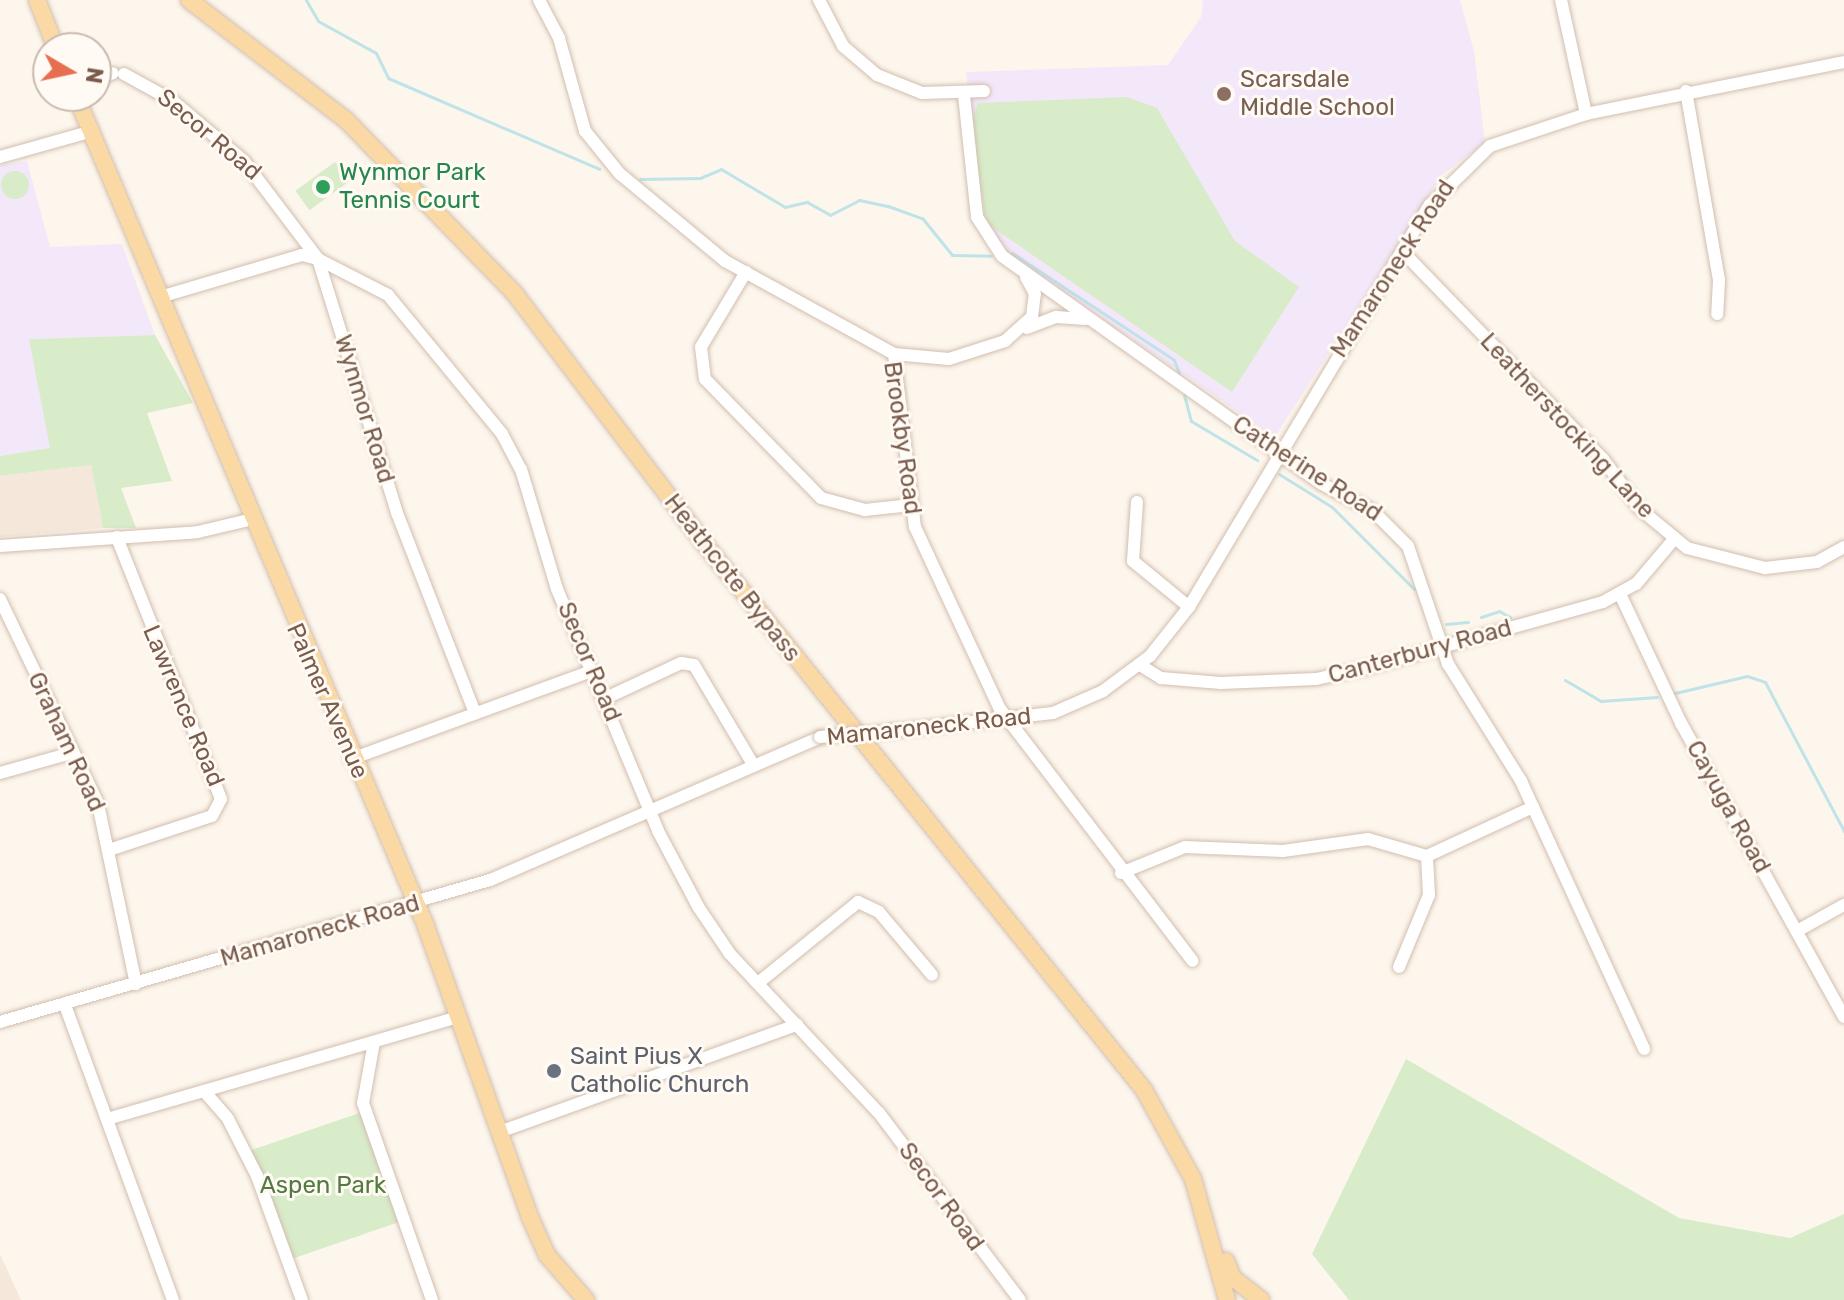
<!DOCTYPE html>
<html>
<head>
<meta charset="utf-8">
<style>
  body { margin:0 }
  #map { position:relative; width:1844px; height:1300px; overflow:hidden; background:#fdf6ec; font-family:Rubik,sans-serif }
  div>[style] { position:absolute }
  .residential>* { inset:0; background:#f5e8da }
  .education>* { inset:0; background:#f3e8fa }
  .green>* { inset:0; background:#d8ecc9; transform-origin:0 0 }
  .round { border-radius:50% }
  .stream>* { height:3px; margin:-1.5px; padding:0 1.5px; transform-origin:1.5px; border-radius:1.5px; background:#bfe3e8 }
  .roads { filter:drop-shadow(0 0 2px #d1beb0) drop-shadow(0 0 2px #d1beb0) }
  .minor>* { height:12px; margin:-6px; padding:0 6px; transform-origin:6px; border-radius:6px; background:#fff }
  .major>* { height:16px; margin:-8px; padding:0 8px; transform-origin:8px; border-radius:8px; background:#fbd9a5 }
  .bridges { filter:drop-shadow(0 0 2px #d1beb0) drop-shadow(0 0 2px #d1beb0) }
  .minor-bridge>* { height:12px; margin:-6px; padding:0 6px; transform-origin:6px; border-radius:6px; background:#fff }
  .dots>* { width:22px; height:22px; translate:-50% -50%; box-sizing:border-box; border:4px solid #fffaf3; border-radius:50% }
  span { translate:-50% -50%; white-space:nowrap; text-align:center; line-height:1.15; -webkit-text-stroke:6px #fffaf3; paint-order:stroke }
  .education-label { font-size:24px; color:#785e54 }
  .left { translate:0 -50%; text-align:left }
  .street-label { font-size:24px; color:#7a5c4d }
  .leisure-label { font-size:24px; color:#27864d }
  .worship-label { font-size:24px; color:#5b616d }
  .park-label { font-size:24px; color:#537a41 }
  .north { position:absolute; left:32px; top:32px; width:80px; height:80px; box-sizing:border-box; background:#fffaf3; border:2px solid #cabbb1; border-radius:50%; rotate:99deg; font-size:22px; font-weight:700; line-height:32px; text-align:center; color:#7a5c4d }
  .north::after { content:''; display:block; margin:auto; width:28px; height:36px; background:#e76f51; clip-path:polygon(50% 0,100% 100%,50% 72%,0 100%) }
</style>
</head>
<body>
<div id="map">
  <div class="residential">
    <div style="clip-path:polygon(91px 465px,103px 528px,0 537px,0 476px)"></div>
    <div style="clip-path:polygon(0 1254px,21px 1300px,0 1300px)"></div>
  </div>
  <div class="education">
    <div style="clip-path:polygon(1203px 0,1460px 0,1474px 51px,1485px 142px,1442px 175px,1275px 437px,1010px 255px,986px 223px,975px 161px,966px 72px,1168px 65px,1201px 17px)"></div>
    <div style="clip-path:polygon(27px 161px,50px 247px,122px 244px,155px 335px,30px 339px,51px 448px,0 456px,0 165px)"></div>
  </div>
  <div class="green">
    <div style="clip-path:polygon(1127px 97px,1157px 108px,1235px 241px,1299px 287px,1232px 392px,986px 223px,971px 122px,978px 103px)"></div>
    <div style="left:335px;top:162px;width:24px;height:49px;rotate:54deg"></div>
    <div class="round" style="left:1px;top:171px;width:28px;height:28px"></div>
    <div style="clip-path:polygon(155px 335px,193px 403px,147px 413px,172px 481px,121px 488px,136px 528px,103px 528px,91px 465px,0 476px,0 456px,50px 448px,29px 339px)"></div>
    <div style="clip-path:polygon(1406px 1059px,1679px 1218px,1790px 1238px,1844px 1214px,1844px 1300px,1349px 1300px,1312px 1254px)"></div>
    <div style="left:365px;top:1111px;width:116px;height:127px;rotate:71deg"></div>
  </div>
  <div class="stream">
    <div style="left:306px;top:0;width:24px;rotate:60deg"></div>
    <div style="left:318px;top:21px;width:66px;rotate:28.9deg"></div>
    <div style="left:376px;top:53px;width:28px;rotate:64deg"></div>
    <div style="left:388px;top:78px;width:230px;rotate:23.3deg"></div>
    <div style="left:640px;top:179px;width:60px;rotate:-1deg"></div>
    <div style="left:700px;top:178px;width:23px;rotate:-23deg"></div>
    <div style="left:721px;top:169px;width:74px;rotate:30.7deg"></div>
    <div style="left:785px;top:207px;width:23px;rotate:-13deg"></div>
    <div style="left:807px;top:202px;width:26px;rotate:29deg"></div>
    <div style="left:830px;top:215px;width:33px;rotate:-27deg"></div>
    <div style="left:859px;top:200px;width:30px;rotate:12deg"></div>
    <div style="left:888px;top:206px;width:37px;rotate:20deg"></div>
    <div style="left:923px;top:219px;width:46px;rotate:51.1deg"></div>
    <div style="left:952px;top:255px;width:39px;rotate:1deg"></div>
    <div style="left:1012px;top:253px;width:194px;rotate:33.4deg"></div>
    <div style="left:1174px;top:360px;width:14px;rotate:69deg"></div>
    <div style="left:1184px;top:395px;width:27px;rotate:75deg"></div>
    <div style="left:1191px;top:421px;width:77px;rotate:30.6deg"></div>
    <div style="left:1279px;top:474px;width:62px;rotate:31.9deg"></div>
    <div style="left:1332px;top:507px;width:116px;rotate:45deg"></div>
    <div style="left:1481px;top:617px;width:19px;rotate:-18deg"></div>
    <div style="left:1499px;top:611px;width:13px;rotate:29deg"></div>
    <div style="left:1446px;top:624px;width:22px;rotate:-5deg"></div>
    <div style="left:1565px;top:680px;width:42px;rotate:30.3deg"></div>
    <div style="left:1601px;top:701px;width:56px;rotate:-4.1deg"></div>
    <div style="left:1675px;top:693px;width:74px;rotate:-13.3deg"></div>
    <div style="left:1747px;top:676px;width:19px;rotate:18deg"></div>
    <div style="left:1765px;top:682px;width:169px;rotate:62.1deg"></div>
  </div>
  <div class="roads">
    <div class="minor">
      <div style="left:539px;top:0;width:43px;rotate:62.2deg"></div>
      <div style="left:559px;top:38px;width:97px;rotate:74.4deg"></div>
      <div style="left:585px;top:131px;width:55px;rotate:50.9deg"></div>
      <div style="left:620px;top:174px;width:136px;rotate:39.6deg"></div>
      <div style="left:725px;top:261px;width:193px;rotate:28.8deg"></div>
      <div style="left:894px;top:354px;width:174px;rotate:83.1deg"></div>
      <div style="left:915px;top:527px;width:201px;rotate:65deg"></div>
      <div style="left:1000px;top:709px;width:317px;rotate:52.6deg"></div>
      <div style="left:819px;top:0;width:52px;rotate:62.4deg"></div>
      <div style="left:843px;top:46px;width:45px;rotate:40.5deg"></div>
      <div style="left:877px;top:75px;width:48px;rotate:21.8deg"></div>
      <div style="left:922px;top:93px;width:62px;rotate:-1.8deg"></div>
      <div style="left:1561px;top:0;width:117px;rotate:77.6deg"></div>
      <div style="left:124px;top:74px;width:56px;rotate:28.9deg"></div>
      <div style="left:173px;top:101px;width:93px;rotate:40.2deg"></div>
      <div style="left:244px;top:161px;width:123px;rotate:52.9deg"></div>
      <div style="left:318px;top:259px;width:79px;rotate:27.2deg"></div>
      <div style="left:388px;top:295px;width:180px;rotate:50.6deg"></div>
      <div style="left:502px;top:434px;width:40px;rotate:62deg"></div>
      <div style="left:521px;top:469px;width:125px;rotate:73.3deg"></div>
      <div style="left:557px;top:589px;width:262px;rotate:67.3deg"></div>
      <div style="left:658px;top:831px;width:87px;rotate:62deg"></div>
      <div style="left:699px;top:908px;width:55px;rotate:56deg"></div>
      <div style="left:730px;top:954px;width:218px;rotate:46.9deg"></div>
      <div style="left:879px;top:1113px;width:234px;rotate:53deg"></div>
      <div style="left:96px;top:80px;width:18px;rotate:-22deg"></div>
      <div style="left:1686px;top:91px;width:192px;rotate:80.1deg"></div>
      <div style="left:1719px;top:280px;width:34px;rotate:93deg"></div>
      <div style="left:964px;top:95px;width:123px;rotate:83.9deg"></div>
      <div style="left:977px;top:217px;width:46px;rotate:57.3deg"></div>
      <div style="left:1002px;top:256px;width:393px;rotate:35.5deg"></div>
      <div style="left:1322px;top:484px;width:58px;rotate:27.9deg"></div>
      <div style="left:1373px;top:511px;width:49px;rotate:45deg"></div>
      <div style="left:1408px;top:546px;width:125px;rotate:71.3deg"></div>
      <div style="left:1448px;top:664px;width:138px;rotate:58deg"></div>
      <div style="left:1521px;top:781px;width:295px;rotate:65.3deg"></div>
      <div style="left:0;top:157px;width:92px;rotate:-15.7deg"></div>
      <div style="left:1402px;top:251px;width:289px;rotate:46deg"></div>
      <div style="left:1603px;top:459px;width:62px;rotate:53.5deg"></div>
      <div style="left:1640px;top:509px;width:61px;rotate:39.7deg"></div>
      <div style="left:1687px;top:548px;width:81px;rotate:14.4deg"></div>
      <div style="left:1765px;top:568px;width:52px;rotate:-6.6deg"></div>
      <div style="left:1817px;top:562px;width:31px;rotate:-29deg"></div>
      <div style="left:746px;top:272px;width:87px;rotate:121deg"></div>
      <div style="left:701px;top:347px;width:32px;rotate:83deg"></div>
      <div style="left:705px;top:379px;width:166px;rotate:45.7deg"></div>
      <div style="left:821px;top:498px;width:46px;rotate:15.3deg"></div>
      <div style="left:865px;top:510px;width:46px;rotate:-6.2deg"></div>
      <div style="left:160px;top:297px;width:148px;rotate:-16.5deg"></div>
      <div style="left:302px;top:255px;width:16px;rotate:14deg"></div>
      <div style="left:318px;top:259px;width:266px;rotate:72.7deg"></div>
      <div style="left:397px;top:513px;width:215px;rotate:68.7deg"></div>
      <div style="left:1027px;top:328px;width:31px;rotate:-21deg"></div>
      <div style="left:1056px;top:317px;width:30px;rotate:4deg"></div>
      <div style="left:894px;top:354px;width:55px;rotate:5.2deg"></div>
      <div style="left:949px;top:359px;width:59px;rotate:-17.8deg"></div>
      <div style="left:1005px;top:341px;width:36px;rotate:-42deg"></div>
      <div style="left:1032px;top:317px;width:23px;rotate:-83deg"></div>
      <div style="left:1035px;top:294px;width:19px;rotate:-118deg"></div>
      <div style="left:1137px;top:502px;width:59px;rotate:93.9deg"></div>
      <div style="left:1133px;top:561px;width:72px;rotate:39.4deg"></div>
      <div style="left:0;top:546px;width:198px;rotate:-4deg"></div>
      <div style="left:198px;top:532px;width:57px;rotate:-13.3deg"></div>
      <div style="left:1620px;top:594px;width:143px;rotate:64.7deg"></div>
      <div style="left:1681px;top:723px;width:336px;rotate:61deg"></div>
      <div style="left:0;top:599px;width:227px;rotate:64.4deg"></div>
      <div style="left:98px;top:804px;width:184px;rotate:78.1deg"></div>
      <div style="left:1140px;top:665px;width:25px;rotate:32deg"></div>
      <div style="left:1161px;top:678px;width:60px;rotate:4.8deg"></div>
      <div style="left:1221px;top:683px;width:95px;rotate:-2.4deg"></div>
      <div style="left:1316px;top:679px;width:55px;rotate:-12.5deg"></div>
      <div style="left:1370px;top:667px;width:242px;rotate:-15.6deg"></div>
      <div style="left:1603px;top:602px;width:38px;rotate:-29deg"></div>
      <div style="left:1636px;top:584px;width:60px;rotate:-49.7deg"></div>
      <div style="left:604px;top:699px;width:85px;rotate:-25.1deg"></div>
      <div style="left:681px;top:663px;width:13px;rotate:9deg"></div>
      <div style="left:694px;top:665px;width:112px;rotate:59.3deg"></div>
      <div style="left:892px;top:731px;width:162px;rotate:-6.4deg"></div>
      <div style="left:1053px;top:713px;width:55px;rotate:-23.7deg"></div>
      <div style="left:1103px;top:691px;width:59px;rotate:-36.7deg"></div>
      <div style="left:1150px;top:656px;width:63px;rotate:-51.5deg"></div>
      <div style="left:1189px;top:607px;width:469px;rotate:-59.1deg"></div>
      <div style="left:1430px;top:205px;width:84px;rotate:-44.5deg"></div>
      <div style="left:1490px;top:146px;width:101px;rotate:-18.4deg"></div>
      <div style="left:1586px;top:114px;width:263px;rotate:-11.4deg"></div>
      <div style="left:351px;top:759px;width:257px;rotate:-20.1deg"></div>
      <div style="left:0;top:773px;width:74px;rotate:-15.7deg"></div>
      <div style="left:109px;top:850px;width:108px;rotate:-18.3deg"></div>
      <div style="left:212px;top:816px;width:19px;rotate:-62deg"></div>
      <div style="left:221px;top:799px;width:282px;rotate:-111.7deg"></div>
      <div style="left:1121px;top:873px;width:69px;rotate:-22.1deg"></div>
      <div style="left:1185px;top:847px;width:98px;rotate:2.3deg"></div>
      <div style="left:1283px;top:851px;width:86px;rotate:-8deg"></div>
      <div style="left:1368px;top:839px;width:61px;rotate:16.1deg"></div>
      <div style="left:1427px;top:856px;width:117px;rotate:-24.8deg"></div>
      <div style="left:1797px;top:931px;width:54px;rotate:-29deg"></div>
      <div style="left:1399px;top:967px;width:78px;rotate:-67.4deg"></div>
      <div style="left:1429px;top:895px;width:39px;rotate:-93deg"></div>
      <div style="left:758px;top:983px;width:129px;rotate:-39deg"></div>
      <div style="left:858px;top:902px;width:23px;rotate:25deg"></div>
      <div style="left:879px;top:912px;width:82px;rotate:49.9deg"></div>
      <div style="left:65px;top:1005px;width:314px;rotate:69.9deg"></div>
      <div style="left:0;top:1022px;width:510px;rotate:-16.16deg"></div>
      <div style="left:490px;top:880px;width:360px;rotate:-23.4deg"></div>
      <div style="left:374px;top:1042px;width:62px;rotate:100.2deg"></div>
      <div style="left:363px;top:1103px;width:209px;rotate:70.7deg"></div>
      <div style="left:204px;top:1091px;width:37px;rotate:49deg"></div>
      <div style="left:228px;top:1119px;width:64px;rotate:63deg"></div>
      <div style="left:257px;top:1176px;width:132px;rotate:70.1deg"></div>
      <div style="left:107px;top:1119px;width:366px;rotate:-16.2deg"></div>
      <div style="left:499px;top:1132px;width:317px;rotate:-19.8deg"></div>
    </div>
    <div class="major">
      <div style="left:37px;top:0;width:52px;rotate:68.4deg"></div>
      <div style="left:189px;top:0;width:198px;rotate:37.4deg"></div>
      <div style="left:346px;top:120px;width:243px;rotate:45.8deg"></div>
      <div style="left:515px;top:294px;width:311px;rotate:52.8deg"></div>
      <div style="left:703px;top:542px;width:703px;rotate:51.17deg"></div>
      <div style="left:1144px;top:1090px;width:102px;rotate:61.2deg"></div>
      <div style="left:1193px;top:1179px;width:126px;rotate:74.3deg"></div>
      <div style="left:76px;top:96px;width:899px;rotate:67.14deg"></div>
      <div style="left:425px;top:924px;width:309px;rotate:70.3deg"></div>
      <div style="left:529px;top:1215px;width:44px;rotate:65.8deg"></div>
      <div style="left:547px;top:1255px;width:60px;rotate:49.1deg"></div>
      <div style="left:1226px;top:1261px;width:18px;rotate:68deg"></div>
      <div style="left:1233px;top:1278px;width:36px;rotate:38deg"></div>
    </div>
  </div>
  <div class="bridges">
    <div class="minor-bridge">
      <div style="left:820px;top:737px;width:72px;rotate:-4.8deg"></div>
    </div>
  </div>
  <div class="dots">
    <div style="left:1224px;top:94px;background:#8d6e63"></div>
    <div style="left:323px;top:187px;background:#2e9e5b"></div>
    <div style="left:554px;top:1071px;background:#6b7280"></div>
  </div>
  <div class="education-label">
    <span class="left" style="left:1240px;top:94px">Scarsdale<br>Middle School</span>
  </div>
  <div class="street-label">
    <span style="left:209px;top:135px;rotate:40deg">Secor Road</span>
    <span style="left:1393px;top:269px;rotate:-57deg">Mamaroneck Road</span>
    <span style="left:364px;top:409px;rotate:73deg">Wynmor Road</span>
    <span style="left:1567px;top:426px;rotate:47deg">Leatherstocking Lane</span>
    <span style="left:902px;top:438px;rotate:82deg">Brookby Road</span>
    <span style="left:1307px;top:469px;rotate:33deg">Catherine Road</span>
    <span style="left:732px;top:578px;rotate:52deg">Heathcote Bypass</span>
    <span style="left:1420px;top:652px;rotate:-15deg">Canterbury Road</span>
    <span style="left:589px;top:662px;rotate:67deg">Secor Road</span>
    <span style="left:327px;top:701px;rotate:66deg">Palmer Avenue</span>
    <span style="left:183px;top:706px;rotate:67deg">Lawrence Road</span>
    <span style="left:929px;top:727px;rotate:-6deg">Mamaroneck Road</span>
    <span style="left:66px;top:742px;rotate:65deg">Graham Road</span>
    <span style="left:1728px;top:807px;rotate:61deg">Cayuga Road</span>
    <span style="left:320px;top:931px;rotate:-16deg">Mamaroneck Road</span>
    <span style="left:941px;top:1197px;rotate:54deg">Secor Road</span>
  </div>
  <div class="leisure-label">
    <span class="left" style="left:339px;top:187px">Wynmor Park<br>Tennis Court</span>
  </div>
  <div class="worship-label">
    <span class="left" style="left:570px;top:1071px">Saint Pius X<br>Catholic Church</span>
  </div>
  <div class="park-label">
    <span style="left:323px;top:1186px">Aspen Park</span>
  </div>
  <div class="north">N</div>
</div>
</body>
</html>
